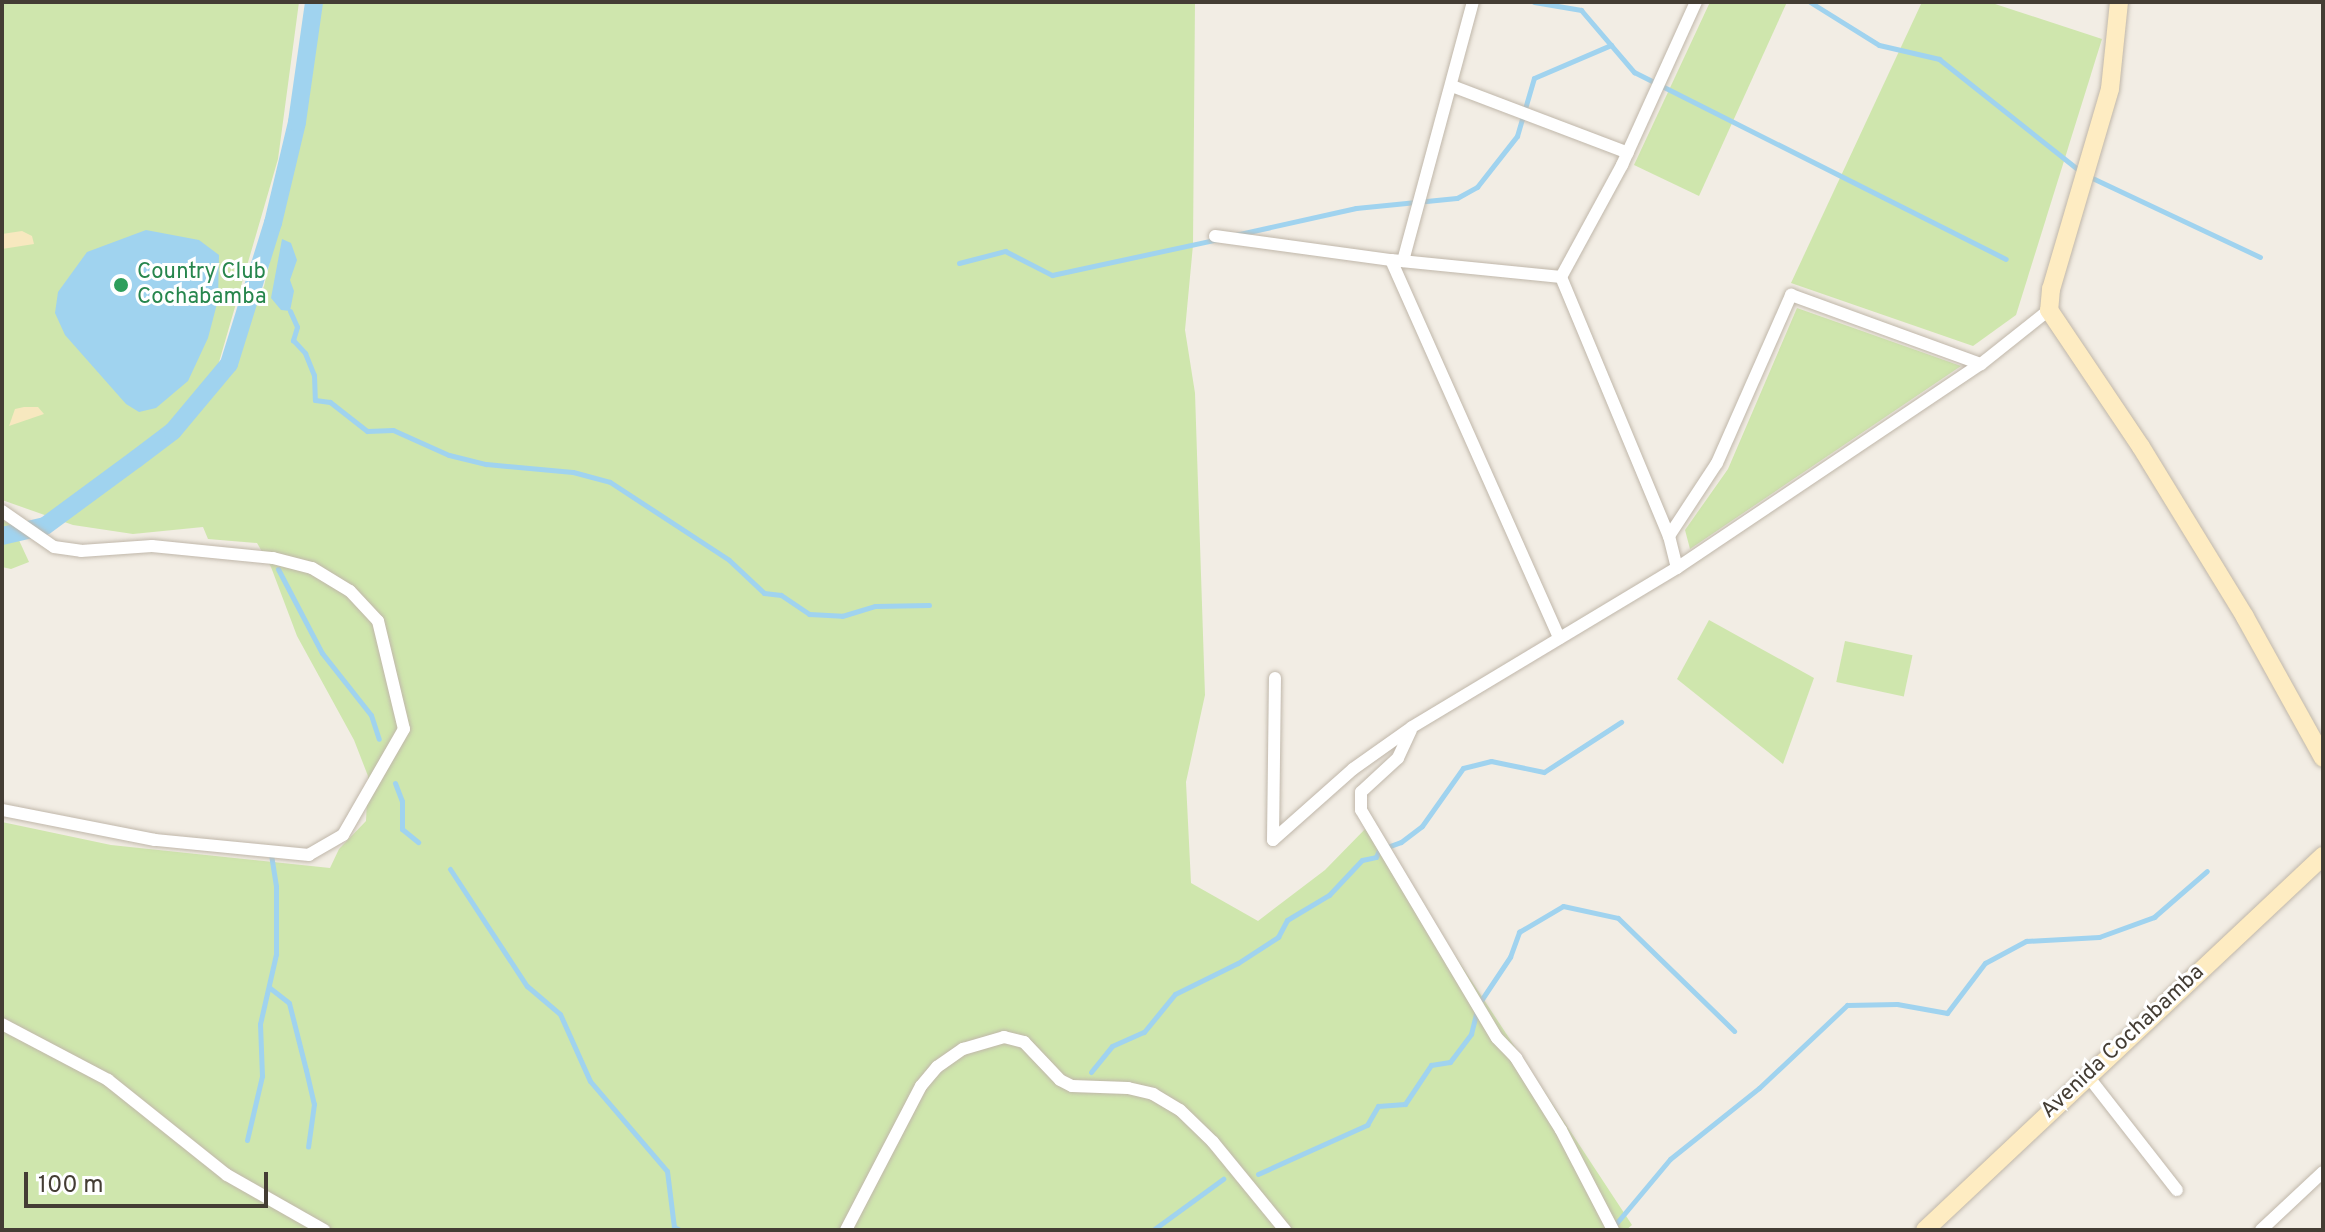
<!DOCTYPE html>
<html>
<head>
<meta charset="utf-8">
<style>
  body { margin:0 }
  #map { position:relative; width:2325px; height:1232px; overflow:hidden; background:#f2ede4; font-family:Overpass,sans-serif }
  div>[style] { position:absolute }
  .green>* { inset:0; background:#cfe6ad; transform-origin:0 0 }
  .sand>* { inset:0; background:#f7e8bf }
  .water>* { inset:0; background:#a0d3ef }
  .stream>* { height:5px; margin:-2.5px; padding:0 2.5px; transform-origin:2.5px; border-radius:2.5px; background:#a0d3ef }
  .canal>* { height:18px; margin:-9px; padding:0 9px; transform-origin:9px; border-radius:9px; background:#a0d3ef }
  .roads { filter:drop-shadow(0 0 2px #c0b7aa) drop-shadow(0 0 2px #c0b7aa) }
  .street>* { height:12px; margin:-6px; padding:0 6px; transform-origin:6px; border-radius:6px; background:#fff }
  .secondary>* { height:18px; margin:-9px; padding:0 9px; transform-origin:9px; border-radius:9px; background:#feecc2 }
  .dots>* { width:22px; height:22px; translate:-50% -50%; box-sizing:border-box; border:4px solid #fff; border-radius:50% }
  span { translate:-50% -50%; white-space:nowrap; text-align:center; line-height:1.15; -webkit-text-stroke:6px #fff; paint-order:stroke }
  .leisure-label { font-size:22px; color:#27864d }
  .left { translate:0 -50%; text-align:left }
  .street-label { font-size:22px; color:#443d34 }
  .frame { position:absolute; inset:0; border:4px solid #443d34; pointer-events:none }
  .scale { position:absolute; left:24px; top:1172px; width:244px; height:36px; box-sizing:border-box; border:4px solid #443d34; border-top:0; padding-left:10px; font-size:24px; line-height:28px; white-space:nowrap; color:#443d34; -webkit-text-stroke:6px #fff; paint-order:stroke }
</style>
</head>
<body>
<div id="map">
  <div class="green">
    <div style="clip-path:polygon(2px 2px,299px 2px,278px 159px,208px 400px,231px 368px,264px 286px,303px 124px,320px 2px,1195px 2px,1193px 245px,1185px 330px,1195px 393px,1205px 695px,1186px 782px,1191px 883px,1258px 921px,1325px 870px,1369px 825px,1632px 1225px,1626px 1230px,2px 1230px,2px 822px,111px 845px,330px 868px,339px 849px,366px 821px,368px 776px,354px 740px,297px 636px,271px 567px,257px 543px,208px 539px,203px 527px,133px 534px,73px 525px,2px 500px)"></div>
    <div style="clip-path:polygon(1710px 2px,1787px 2px,1699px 196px,1634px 165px)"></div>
    <div style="clip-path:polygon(1922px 2px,1989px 2px,2102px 39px,2016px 315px,1973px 346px,1791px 283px)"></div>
    <div style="clip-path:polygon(1797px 308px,1961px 366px,1690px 549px,1685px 530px,1728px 469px)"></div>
    <div style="clip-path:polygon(2px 520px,12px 525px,29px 562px,11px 569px,2px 567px)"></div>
    <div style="clip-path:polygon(1709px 620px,1814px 678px,1783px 764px,1677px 679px)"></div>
    <div style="left:1845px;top:641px;width:69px;height:42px;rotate:12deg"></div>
  </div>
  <div class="sand">
    <div style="clip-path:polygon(22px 231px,32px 236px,34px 244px,2px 249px,2px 234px)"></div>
    <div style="clip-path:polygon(24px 407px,38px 407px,44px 414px,9px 426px,15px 409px)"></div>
  </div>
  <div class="water">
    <div style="clip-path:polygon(146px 230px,199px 240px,219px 255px,218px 300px,208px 338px,188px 381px,156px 408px,139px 412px,126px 404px,65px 335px,55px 313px,58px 292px,87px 252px)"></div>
    <div style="clip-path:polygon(282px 239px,291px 243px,297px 260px,290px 280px,294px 291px,290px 311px,281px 310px,271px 298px)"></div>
  </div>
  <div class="stream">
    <div style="left:1534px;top:2px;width:48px;rotate:9.7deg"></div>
    <div style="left:1581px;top:10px;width:82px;rotate:49.5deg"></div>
    <div style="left:1634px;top:72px;width:416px;rotate:26.7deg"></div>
    <div style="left:1810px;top:2px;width:81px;rotate:31.9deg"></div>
    <div style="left:1879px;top:45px;width:62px;rotate:13.1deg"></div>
    <div style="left:1939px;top:59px;width:180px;rotate:38.5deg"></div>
    <div style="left:2088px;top:176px;width:190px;rotate:25.2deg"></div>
    <div style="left:1235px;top:235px;width:124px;rotate:-12.6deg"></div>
    <div style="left:1356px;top:208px;width:101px;rotate:-5.7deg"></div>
    <div style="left:1457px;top:198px;width:23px;rotate:-29deg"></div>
    <div style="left:1477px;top:187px;width:65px;rotate:-51.9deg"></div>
    <div style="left:1517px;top:136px;width:60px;rotate:-73.7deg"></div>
    <div style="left:1534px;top:78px;width:84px;rotate:-23.2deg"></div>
    <div style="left:959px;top:263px;width:48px;rotate:-14.6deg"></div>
    <div style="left:1005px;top:251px;width:53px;rotate:27.1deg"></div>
    <div style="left:1052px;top:275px;width:170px;rotate:-12.2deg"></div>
    <div style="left:290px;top:311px;width:17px;rotate:66deg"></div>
    <div style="left:297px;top:327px;width:14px;rotate:107deg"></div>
    <div style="left:293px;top:340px;width:18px;rotate:47deg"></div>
    <div style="left:305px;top:353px;width:24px;rotate:68deg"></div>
    <div style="left:314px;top:375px;width:25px;rotate:88deg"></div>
    <div style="left:315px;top:400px;width:15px;rotate:8deg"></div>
    <div style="left:330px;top:402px;width:47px;rotate:38.1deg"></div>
    <div style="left:367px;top:431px;width:26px;rotate:-2deg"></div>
    <div style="left:393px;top:430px;width:61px;rotate:24.1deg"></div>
    <div style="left:449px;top:455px;width:38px;rotate:14deg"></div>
    <div style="left:486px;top:464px;width:87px;rotate:5.3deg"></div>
    <div style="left:573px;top:472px;width:38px;rotate:15deg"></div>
    <div style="left:610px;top:482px;width:142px;rotate:33.2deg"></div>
    <div style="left:729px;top:560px;width:48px;rotate:43.3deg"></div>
    <div style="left:764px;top:593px;width:17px;rotate:7deg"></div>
    <div style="left:781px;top:595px;width:34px;rotate:34deg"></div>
    <div style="left:809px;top:614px;width:33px;rotate:3deg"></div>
    <div style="left:842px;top:616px;width:34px;rotate:-17deg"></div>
    <div style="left:875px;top:606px;width:54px;rotate:-1.1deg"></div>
    <div style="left:278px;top:569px;width:95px;rotate:62.4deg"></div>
    <div style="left:322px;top:653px;width:79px;rotate:51.7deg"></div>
    <div style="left:371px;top:715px;width:25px;rotate:72deg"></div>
    <div style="left:395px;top:783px;width:19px;rotate:69deg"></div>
    <div style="left:402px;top:801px;width:28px;rotate:90deg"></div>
    <div style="left:402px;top:829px;width:21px;rotate:39deg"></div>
    <div style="left:450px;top:869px;width:140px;rotate:56.7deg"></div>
    <div style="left:527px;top:986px;width:43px;rotate:40.3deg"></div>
    <div style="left:560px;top:1014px;width:73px;rotate:65.9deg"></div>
    <div style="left:590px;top:1081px;width:118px;rotate:49.5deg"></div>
    <div style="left:667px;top:1171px;width:56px;rotate:82.9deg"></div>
    <div style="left:674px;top:1227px;width:7px;rotate:27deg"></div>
    <div style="left:270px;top:988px;width:24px;rotate:38deg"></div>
    <div style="left:289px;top:1003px;width:69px;rotate:75.8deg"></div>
    <div style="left:306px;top:1070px;width:35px;rotate:77deg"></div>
    <div style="left:314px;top:1104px;width:43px;rotate:97.9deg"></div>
    <div style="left:1091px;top:1072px;width:33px;rotate:-51deg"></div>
    <div style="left:1112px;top:1046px;width:35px;rotate:-24deg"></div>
    <div style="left:1144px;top:1032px;width:49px;rotate:-50.8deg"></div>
    <div style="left:1175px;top:994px;width:70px;rotate:-26.2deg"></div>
    <div style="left:1238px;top:963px;width:48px;rotate:-33deg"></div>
    <div style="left:1278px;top:937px;width:19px;rotate:-62deg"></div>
    <div style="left:1287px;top:920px;width:49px;rotate:-30.8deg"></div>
    <div style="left:1329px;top:895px;width:48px;rotate:-46.7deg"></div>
    <div style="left:1362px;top:860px;width:14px;rotate:-12deg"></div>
    <div style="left:1376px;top:857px;width:8px;rotate:-67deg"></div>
    <div style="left:1379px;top:850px;width:23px;rotate:-20deg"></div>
    <div style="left:1401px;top:842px;width:26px;rotate:-37deg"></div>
    <div style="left:1422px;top:826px;width:71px;rotate:-54.7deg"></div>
    <div style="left:1463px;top:768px;width:29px;rotate:-14deg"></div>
    <div style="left:1491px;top:761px;width:54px;rotate:11.7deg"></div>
    <div style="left:1544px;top:772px;width:92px;rotate:-33deg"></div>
    <div style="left:247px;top:1140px;width:66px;rotate:-76.8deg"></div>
    <div style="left:262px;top:1076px;width:52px;rotate:-92.2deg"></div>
    <div style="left:260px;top:1024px;width:72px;rotate:-77.1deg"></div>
    <div style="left:276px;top:954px;width:68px;rotate:-90deg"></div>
    <div style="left:276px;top:886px;width:33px;rotate:-99deg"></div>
    <div style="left:1258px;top:1174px;width:120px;rotate:-24.2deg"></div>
    <div style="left:1367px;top:1125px;width:22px;rotate:-60deg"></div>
    <div style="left:1378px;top:1106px;width:27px;rotate:-4deg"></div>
    <div style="left:1405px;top:1104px;width:47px;rotate:-56.3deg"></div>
    <div style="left:1431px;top:1065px;width:19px;rotate:-9deg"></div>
    <div style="left:1450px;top:1062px;width:35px;rotate:-53deg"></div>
    <div style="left:1471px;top:1034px;width:30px;rotate:-76deg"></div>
    <div style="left:1478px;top:1005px;width:58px;rotate:-56.3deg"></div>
    <div style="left:1510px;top:957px;width:27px;rotate:-70deg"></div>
    <div style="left:1519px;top:932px;width:51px;rotate:-30.6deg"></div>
    <div style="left:1563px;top:906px;width:56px;rotate:12.3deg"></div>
    <div style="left:1618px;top:918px;width:162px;rotate:44.2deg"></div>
    <div style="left:1614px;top:1226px;width:87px;rotate:-50.1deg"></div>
    <div style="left:1670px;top:1159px;width:114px;rotate:-38.6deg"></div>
    <div style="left:1759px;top:1088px;width:121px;rotate:-43.3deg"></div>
    <div style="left:1847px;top:1005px;width:50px;rotate:-1.1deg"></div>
    <div style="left:1897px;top:1004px;width:51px;rotate:10.2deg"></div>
    <div style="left:1947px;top:1013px;width:63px;rotate:-52.8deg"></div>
    <div style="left:1985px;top:963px;width:47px;rotate:-28.2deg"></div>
    <div style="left:2026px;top:941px;width:73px;rotate:-3.1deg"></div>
    <div style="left:2099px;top:937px;width:59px;rotate:-20deg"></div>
    <div style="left:2154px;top:917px;width:70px;rotate:-41deg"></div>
    <div style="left:1153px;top:1230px;width:87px;rotate:-36.1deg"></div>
  </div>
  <div class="canal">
    <div style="left:2px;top:536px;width:44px;rotate:-13.1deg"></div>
    <div style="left:45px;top:526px;width:113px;rotate:-36.4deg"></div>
    <div style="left:136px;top:459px;width:46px;rotate:-37.1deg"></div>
    <div style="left:173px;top:431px;width:87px;rotate:-50.1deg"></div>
    <div style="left:229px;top:364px;width:148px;rotate:-72.7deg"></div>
    <div style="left:273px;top:223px;width:104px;rotate:-76.6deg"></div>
    <div style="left:297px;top:122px;width:121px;rotate:-81.9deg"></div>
  </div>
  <div class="roads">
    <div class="street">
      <div style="left:1452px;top:86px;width:188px;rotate:20.8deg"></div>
      <div style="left:1215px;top:236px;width:178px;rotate:7.8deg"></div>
      <div style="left:1391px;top:260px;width:171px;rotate:5.7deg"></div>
      <div style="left:1391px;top:260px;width:414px;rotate:66deg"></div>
      <div style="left:1403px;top:261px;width:268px;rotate:-74.9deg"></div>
      <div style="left:1561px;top:277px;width:281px;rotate:67.4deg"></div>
      <div style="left:1669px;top:536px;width:33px;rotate:76deg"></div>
      <div style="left:1561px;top:277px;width:128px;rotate:-61.4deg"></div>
      <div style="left:1622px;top:165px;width:179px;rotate:-65.6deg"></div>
      <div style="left:2px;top:511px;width:63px;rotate:34.7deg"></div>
      <div style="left:54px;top:547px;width:27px;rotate:8deg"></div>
      <div style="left:81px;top:551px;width:71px;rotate:-4deg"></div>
      <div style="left:152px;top:546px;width:122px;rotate:5.7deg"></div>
      <div style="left:273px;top:558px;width:40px;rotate:14.4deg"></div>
      <div style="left:312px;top:568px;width:44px;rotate:31.2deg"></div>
      <div style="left:350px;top:591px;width:41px;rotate:47deg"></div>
      <div style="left:378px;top:621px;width:111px;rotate:76.5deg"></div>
      <div style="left:404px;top:729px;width:122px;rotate:119.9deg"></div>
      <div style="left:343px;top:835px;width:39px;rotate:150deg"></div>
      <div style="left:309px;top:855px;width:155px;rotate:-174.4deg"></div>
      <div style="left:155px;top:840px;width:156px;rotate:-168.9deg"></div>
      <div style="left:1669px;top:536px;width:87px;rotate:-56.7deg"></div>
      <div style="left:1717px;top:463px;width:184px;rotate:-66.2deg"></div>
      <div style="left:1791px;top:295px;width:202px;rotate:20deg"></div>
      <div style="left:1411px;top:730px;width:31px;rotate:115deg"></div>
      <div style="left:1398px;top:758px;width:50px;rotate:137.4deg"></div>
      <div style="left:1361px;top:792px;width:18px;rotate:90deg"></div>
      <div style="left:1361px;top:810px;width:265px;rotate:59.2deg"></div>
      <div style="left:1497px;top:1038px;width:28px;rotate:46deg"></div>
      <div style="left:1516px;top:1058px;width:85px;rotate:58deg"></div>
      <div style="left:1561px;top:1130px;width:113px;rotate:62.5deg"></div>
      <div style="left:1273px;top:840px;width:107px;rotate:-41.6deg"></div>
      <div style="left:1353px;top:769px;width:72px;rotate:-35.4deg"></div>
      <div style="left:1412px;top:727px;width:309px;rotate:-31deg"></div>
      <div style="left:1677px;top:568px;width:366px;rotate:-33.9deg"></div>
      <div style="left:1981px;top:364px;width:87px;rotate:-38.5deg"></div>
      <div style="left:1273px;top:840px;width:162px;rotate:-89.3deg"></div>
      <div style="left:2px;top:1024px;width:120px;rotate:27.8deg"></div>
      <div style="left:108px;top:1080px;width:152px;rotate:38.6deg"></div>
      <div style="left:227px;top:1175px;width:112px;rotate:29.6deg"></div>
      <div style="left:2087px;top:1075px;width:146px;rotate:52deg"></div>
      <div style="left:846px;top:1230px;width:162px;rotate:-62.5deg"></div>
      <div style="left:921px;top:1086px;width:25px;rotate:-50deg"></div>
      <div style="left:937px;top:1067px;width:32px;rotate:-35deg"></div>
      <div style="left:963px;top:1049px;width:43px;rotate:-16.3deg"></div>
      <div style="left:1004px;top:1037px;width:21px;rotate:14deg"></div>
      <div style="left:1024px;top:1042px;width:52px;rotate:46.5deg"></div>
      <div style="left:1060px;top:1080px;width:13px;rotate:27deg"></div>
      <div style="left:1072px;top:1086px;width:56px;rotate:2deg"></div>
      <div style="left:1128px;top:1088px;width:26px;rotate:13deg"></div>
      <div style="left:1153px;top:1094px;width:31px;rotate:31deg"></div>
      <div style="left:1180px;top:1110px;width:46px;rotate:44.1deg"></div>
      <div style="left:1213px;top:1142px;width:114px;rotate:50.7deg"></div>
      <div style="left:2261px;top:1230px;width:85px;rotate:-43.1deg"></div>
    </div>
    <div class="secondary">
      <div style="left:2119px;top:2px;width:87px;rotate:95.9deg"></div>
      <div style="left:2110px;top:89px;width:209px;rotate:106.4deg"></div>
      <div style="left:2051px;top:289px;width:21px;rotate:95deg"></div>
      <div style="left:2049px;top:310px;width:165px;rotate:56.1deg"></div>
      <div style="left:2141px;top:447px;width:199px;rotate:58.5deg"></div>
      <div style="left:2245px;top:617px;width:161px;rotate:61deg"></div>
      <div style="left:1925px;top:1230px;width:546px;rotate:-43.22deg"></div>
    </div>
  </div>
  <div class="dots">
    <div style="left:121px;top:285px;background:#2e9e5b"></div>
  </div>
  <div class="leisure-label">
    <span class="left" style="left:137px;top:285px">Country Club<br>Cochabamba</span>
  </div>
  <div class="street-label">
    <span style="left:2123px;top:1042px;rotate:-43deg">Avenida Cochabamba</span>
  </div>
  <div class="frame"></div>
  <div class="scale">100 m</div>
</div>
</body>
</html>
